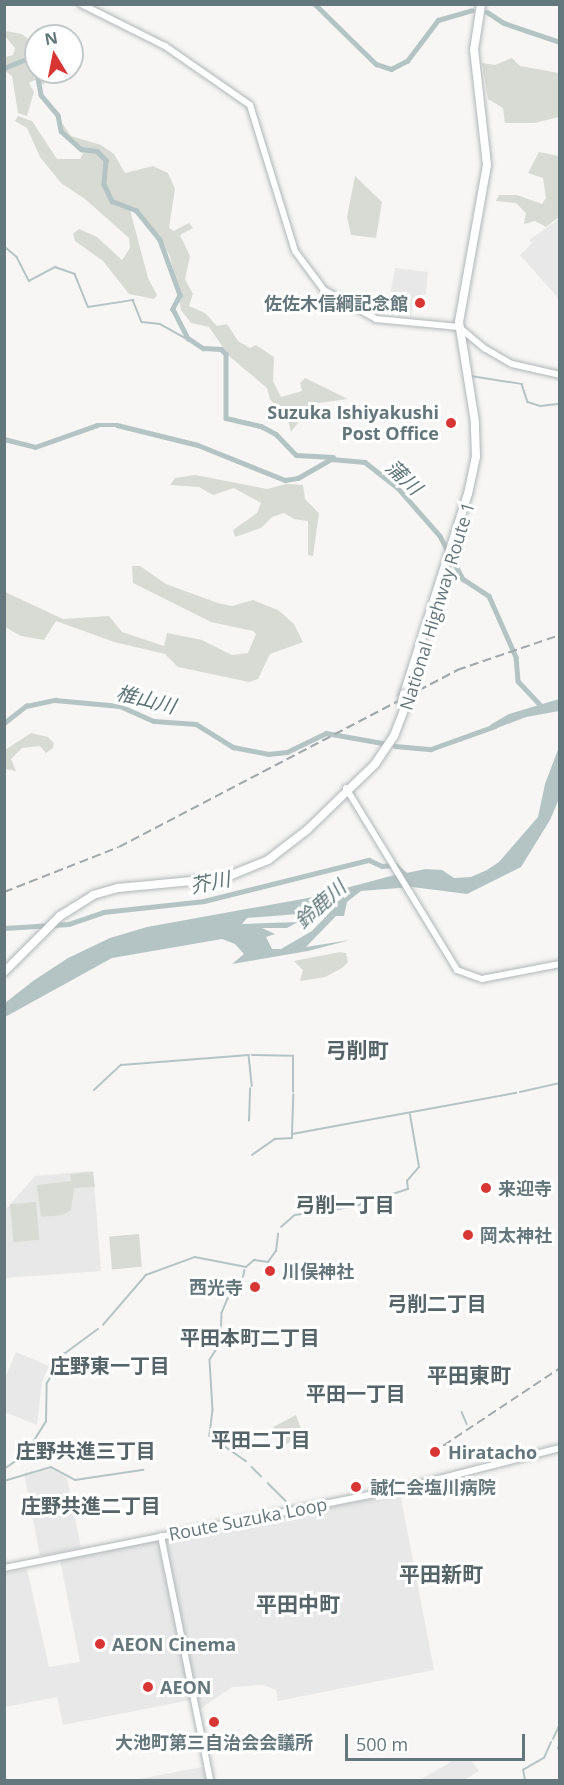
<!DOCTYPE html>
<html>
<head>
<meta charset="utf-8">
<style>
  body { margin:0 }
  #map { position:relative; width:564px; height:1785px; overflow:hidden; background:#f7f6f4; font-family:"Open Sans","Noto Sans JP",sans-serif }
  div>[style] { position:absolute }
  .built>* { inset:0; background:#e7e8e7 }
  .green>* { inset:0; background:#d8dbd3; transform-origin:0 0 }
  .water>* { inset:0; background:#b4c4c5 }
  .stream>* { height:1.5px; margin:-0.75px; padding:0 0.75px; transform-origin:0.75px; border-radius:0.75px; background:#b4c4c5 }
  .river>* { height:4.5px; margin:-2.25px; padding:0 2.25px; transform-origin:2.25px; border-radius:2.25px; background:#b4c4c5 }
  .roads { filter:drop-shadow(0 0 2px #afb6b8) drop-shadow(0 0 2px #afb6b8) }
  .major>* { height:6px; margin:-3px; padding:0 3px; transform-origin:3px; border-radius:3px; background:#fff }
  .highway>* { height:8px; margin:-4px; padding:0 4px; transform-origin:4px; border-radius:4px; background:#fff }
  .rail>* { height:1.5px; margin-top:-0.75px; transform-origin:0; background:repeating-linear-gradient(90deg,#9ea7aa 0 9px,transparent 0 13.5px) }
  .bridges { filter:drop-shadow(0 0 2px #b1b6b8) drop-shadow(0 0 2px #b1b6b8) }
  .highway-bridge>* { height:8px; margin:-4px; padding:0 4px; transform-origin:4px; border-radius:4px; background:#fff }
  .dots>* { width:16px; height:16px; translate:-50% -50%; box-sizing:border-box; border:3px solid #fff; border-radius:50% }
  span { translate:-50% -50%; white-space:nowrap; text-align:center; line-height:1.15; -webkit-text-stroke:6px #fff; paint-order:stroke }
  .poi-label { font-size:18px; color:#64777d; font-weight:700 }
  .right { translate:-100% -50%; text-align:right }
  .left { translate:0 -50%; text-align:left }
  .street-label { font-size:18px; color:#64777d }
  .water-label { font-size:20px; color:#5e7678; font-style:italic }
  .neighbourhood-label { font-size:20px; color:#556468; font-weight:700 }
  .quarter-label { font-size:21px; color:#556468; font-weight:700 }
  .frame { position:absolute; inset:0; border:6px solid #64777d; pointer-events:none }
  .north { position:absolute; left:24px; top:24px; width:60px; height:60px; box-sizing:border-box; background:#fff; border:2px solid #c1c9cb; border-radius:50%; rotate:350deg; font-size:16px; font-weight:700; line-height:24px; text-align:center; color:#64777d }
  .north::after { content:''; display:block; margin:auto; width:21px; height:27px; background:#d73634; clip-path:polygon(50% 0,100% 100%,50% 72%,0 100%) }
  .scale { position:absolute; left:345px; top:1734px; width:180px; height:27px; box-sizing:border-box; border:3px solid #64777d; border-top:0; padding-left:8px; font-size:18px; line-height:21px; white-space:nowrap; color:#64777d; -webkit-text-stroke:4px #fff; paint-order:stroke }
</style>
</head>
<body>
<div id="map">
  <div class="built">
    <div style="clip-path:polygon(559px 219px,559px 299px,520px 255px,532px 243px,529px 240px)"></div>
    <div style="clip-path:polygon(395px 268px,428px 272px,426px 294px,414px 299px,411px 315px,387px 312px)"></div>
    <div style="clip-path:polygon(93px 1171px,101px 1271px,5px 1278px,5px 1210px,35px 1176px)"></div>
    <div style="clip-path:polygon(16px 1352px,49px 1366px,42px 1382px,37px 1425px,5px 1412px,5px 1378px)"></div>
    <div style="clip-path:polygon(51px 1468px,67px 1478px,81px 1548px,40px 1556px,24px 1473px)"></div>
    <div style="clip-path:polygon(400px 1493px,434px 1670px,278px 1701px,276px 1690px,263px 1685px,232px 1687px,199px 1710px,166px 1543px,169px 1539px)"></div>
    <div style="clip-path:polygon(154px 1540px,158px 1543px,191px 1700px,63px 1725px,57px 1697px,5px 1707px,5px 1573px,27px 1569px,49px 1667px,80px 1662px,60px 1559px)"></div>
    <div style="clip-path:polygon(457px 1758px,471px 1760px,479px 1771px,464px 1780px,420px 1780px)"></div>
    <div style="clip-path:polygon(202px 1767px,207px 1780px,134px 1780px)"></div>
  </div>
  <div class="green">
    <div style="clip-path:polygon(5px 31px,22px 34px,35px 44px,36px 72px,47px 72px,44px 85px,35px 80px,29px 83px,34px 92px,27px 116px,18px 113px,12px 76px,5px 71px,5px 57px,13px 55px,15px 48px,5px 36px)"></div>
    <div style="clip-path:polygon(512px 58px,520px 66px,559px 73px,559px 117px,534px 123px,505px 123px,503px 108px,488px 99px,482px 63px,495px 65px)"></div>
    <div style="clip-path:polygon(18px 116px,32px 121px,57px 159px,80px 159px,83px 153px,63px 132px,59px 123px,62px 123px,71px 136px,101px 145px,114px 154px,125px 173px,153px 166px,168px 173px,175px 189px,169px 228px,174px 231px,189px 223px,193px 228px,180px 235px,190px 256px,185px 279px,193px 294px,189px 306px,205px 313px,217px 326px,227px 324px,238px 341px,250px 348px,256px 345px,274px 357px,273px 381px,281px 397px,302px 391px,300px 383px,305px 378px,348px 399px,312px 404px,291px 432px,288px 420px,270px 399px,267px 388px,229px 356px,209px 327px,191px 323px,181px 310px,170px 256px,155px 231px,129px 206px,148px 278px,157px 295px,154px 299px,129px 294px,103px 261px,75px 241px,73px 234px,79px 229px,97px 237px,122px 260px,130px 248px,129px 238px,85px 199px,61px 183px,40px 157px,27px 128px,15px 121px)"></div>
    <div style="clip-path:polygon(539px 152px,559px 156px,559px 217px,546px 227px,535px 221px,524px 224px,526px 213px,516px 203px,496px 201px,499px 195px,517px 195px,542px 204px,546px 198px,543px 178px,528px 173px)"></div>
    <div style="clip-path:polygon(355px 176px,382px 202px,376px 238px,351px 235px,347px 217px)"></div>
    <div style="clip-path:polygon(195px 475px,267px 489px,286px 484px,303px 485px,305px 499px,319px 513px,313px 556px,308px 555px,308px 521px,294px 519px,284px 513px,272px 517px,261px 528px,235px 537px,233px 530px,257px 513px,261px 503px,234px 488px,213px 495px,199px 487px,170px 485px,175px 478px)"></div>
    <div style="clip-path:polygon(132px 566px,140px 566px,166px 584px,218px 603px,232px 606px,253px 600px,278px 610px,294px 624px,303px 642px,270px 654px,258px 679px,249px 682px,178px 667px,165px 654px,114px 642px,56px 621px,44px 640px,21px 636px,5px 627px,5px 592px,63px 619px,109px 616px,122px 632px,164px 646px,167px 633px,202px 640px,232px 655px,248px 653px,256px 634px,253px 631px,211px 622px,133px 583px)"></div>
    <div style="clip-path:polygon(31px 733px,48px 737px,54px 743px,53px 748px,46px 753px,40px 746px,22px 748px,11px 759px,16px 771px,5px 769px,5px 750px)"></div>
    <div style="clip-path:polygon(340px 952px,346px 953px,348px 962px,342px 968px,325px 977px,300px 981px,303px 970px,294px 961px)"></div>
    <div style="clip-path:polygon(93px 1172px,95px 1187px,74px 1188px,71px 1210px,63px 1215px,41px 1217px,37px 1185px,71px 1181px,70px 1174px)"></div>
    <div style="left:36px;top:1202px;width:38px;height:26px;rotate:85deg"></div>
    <div style="left:139px;top:1234px;width:33px;height:30px;rotate:85deg"></div>
    <div style="clip-path:polygon(296px 1415px,302px 1432px,281px 1449px,273px 1427px)"></div>
  </div>
  <div class="water">
    <div style="clip-path:polygon(559px 699px,559px 711px,526px 717px,492px 730px,490px 725px,509px 714px)"></div>
    <div style="clip-path:polygon(evenodd,559px 747px,559px 799px,550px 820px,521px 867px,467px 894px,412px 887px,361px 891px,347px 902px,344px 916px,336px 916px,306px 947px,350px 940px,308px 951px,232px 964px,244px 954px,235px 944px,222px 939px,112px 958px,5px 1017px,5px 1003px,33px 981px,68px 958px,110px 938px,147px 927px,308px 898px,391px 876px,426px 869px,442px 870px,454px 878px,471px 877px,487px 870px,499px 862px,538px 817px,545px 784px,559px 747px,342px 891px,334px 908px,312px 931px,281px 949px,272px 949px,266px 937px,275px 934px,262px 928px,287px 928px,298px 922px,242px 924px,247px 918px,311px 913px,342px 891px)"></div>
  </div>
  <div class="stream">
    <div style="left:4px;top:246px;width:17px;rotate:40deg"></div>
    <div style="left:17px;top:257px;width:27px;rotate:63deg"></div>
    <div style="left:29px;top:281px;width:30px;rotate:-28deg"></div>
    <div style="left:55px;top:267px;width:21px;rotate:19deg"></div>
    <div style="left:75px;top:274px;width:35px;rotate:68deg"></div>
    <div style="left:88px;top:307px;width:46px;rotate:-8.8deg"></div>
    <div style="left:133px;top:300px;width:24px;rotate:68deg"></div>
    <div style="left:142px;top:322px;width:18px;rotate:6deg"></div>
    <div style="left:160px;top:324px;width:33px;rotate:29deg"></div>
    <div style="left:471px;top:376px;width:52px;rotate:8.9deg"></div>
    <div style="left:522px;top:384px;width:19px;rotate:72deg"></div>
    <div style="left:528px;top:402px;width:13px;rotate:18deg"></div>
    <div style="left:540px;top:406px;width:20px;rotate:-6deg"></div>
    <div style="left:252px;top:1055px;width:39px;rotate:1deg"></div>
    <div style="left:94px;top:1090px;width:37px;rotate:-43deg"></div>
    <div style="left:121px;top:1065px;width:128px;rotate:-4.5deg"></div>
    <div style="left:249px;top:1055px;width:31px;rotate:84deg"></div>
    <div style="left:293px;top:1092px;width:36px;rotate:-90deg"></div>
    <div style="left:520px;top:1092px;width:41px;rotate:-12.7deg"></div>
    <div style="left:249px;top:1121px;width:32px;rotate:-88deg"></div>
    <div style="left:292px;top:1133px;width:38px;rotate:-88deg"></div>
    <div style="left:252px;top:1155px;width:28px;rotate:-35deg"></div>
    <div style="left:275px;top:1139px;width:17px;rotate:-3deg"></div>
    <div style="left:292px;top:1138px;width:4px;rotate:-90deg"></div>
    <div style="left:292px;top:1134px;width:228px;rotate:-10.4deg"></div>
    <div style="left:281px;top:1227px;width:18px;rotate:-41deg"></div>
    <div style="left:295px;top:1215px;width:59px;rotate:-7.9deg"></div>
    <div style="left:353px;top:1207px;width:58px;rotate:-18.1deg"></div>
    <div style="left:408px;top:1189px;width:8px;rotate:-97deg"></div>
    <div style="left:407px;top:1181px;width:18px;rotate:-49deg"></div>
    <div style="left:419px;top:1167px;width:53px;rotate:-99.8deg"></div>
    <div style="left:245px;top:1270px;width:14px;rotate:102deg"></div>
    <div style="left:242px;top:1284px;width:21px;rotate:133deg"></div>
    <div style="left:228px;top:1299px;width:15px;rotate:113deg"></div>
    <div style="left:222px;top:1313px;width:30px;rotate:92deg"></div>
    <div style="left:221px;top:1343px;width:20px;rotate:123deg"></div>
    <div style="left:210px;top:1360px;width:50px;rotate:86.6deg"></div>
    <div style="left:213px;top:1410px;width:26px;rotate:97deg"></div>
    <div style="left:210px;top:1436px;width:44px;rotate:34.8deg"></div>
    <div style="left:103px;top:1325px;width:66px;rotate:-49.3deg"></div>
    <div style="left:146px;top:1275px;width:52px;rotate:-20.2deg"></div>
    <div style="left:195px;top:1257px;width:52px;rotate:11.1deg"></div>
    <div style="left:246px;top:1267px;width:11px;rotate:-41deg"></div>
    <div style="left:254px;top:1260px;width:14px;rotate:8deg"></div>
    <div style="left:268px;top:1262px;width:14px;rotate:-54deg"></div>
    <div style="left:276px;top:1251px;width:17px;rotate:-83deg"></div>
    <div style="left:462px;top:1412px;width:13px;rotate:67deg"></div>
    <div style="left:252px;top:1467px;width:13px;rotate:45deg"></div>
    <div style="left:4px;top:1469px;width:25px;rotate:-34deg"></div>
    <div style="left:25px;top:1455px;width:39px;rotate:-58deg"></div>
    <div style="left:46px;top:1422px;width:39px;rotate:-89deg"></div>
    <div style="left:47px;top:1383px;width:34px;rotate:-60deg"></div>
    <div style="left:64px;top:1354px;width:42px;rotate:-36.3deg"></div>
    <div style="left:4px;top:1481px;width:49px;rotate:-16.6deg"></div>
    <div style="left:51px;top:1467px;width:27px;rotate:28deg"></div>
    <div style="left:75px;top:1480px;width:69px;rotate:-8.4deg"></div>
    <div style="left:268px;top:1483px;width:25px;rotate:45deg"></div>
    <div style="left:553px;top:1739px;width:17px;rotate:-65deg"></div>
    <div style="left:525px;top:1780px;width:10px;rotate:-101deg"></div>
    <div style="left:523px;top:1770px;width:24px;rotate:-30deg"></div>
    <div style="left:544px;top:1758px;width:17px;rotate:-66deg"></div>
  </div>
  <div class="river">
    <div style="left:315px;top:4px;width:86px;rotate:44.5deg"></div>
    <div style="left:376px;top:64px;width:16px;rotate:18deg"></div>
    <div style="left:391px;top:69px;width:18px;rotate:-27deg"></div>
    <div style="left:407px;top:61px;width:51px;rotate:-52.9deg"></div>
    <div style="left:438px;top:20px;width:35px;rotate:-16deg"></div>
    <div style="left:487px;top:12px;width:20px;rotate:33deg"></div>
    <div style="left:504px;top:23px;width:59px;rotate:18.7deg"></div>
    <div style="left:4px;top:68px;width:24px;rotate:-22deg"></div>
    <div style="left:26px;top:59px;width:16px;rotate:50deg"></div>
    <div style="left:37px;top:72px;width:23px;rotate:80deg"></div>
    <div style="left:41px;top:95px;width:26px;rotate:50deg"></div>
    <div style="left:58px;top:115px;width:16px;rotate:79deg"></div>
    <div style="left:61px;top:131px;width:27px;rotate:42deg"></div>
    <div style="left:81px;top:149px;width:16px;rotate:7deg"></div>
    <div style="left:97px;top:151px;width:13px;rotate:45deg"></div>
    <div style="left:106px;top:160px;width:24px;rotate:95deg"></div>
    <div style="left:104px;top:184px;width:19px;rotate:65deg"></div>
    <div style="left:112px;top:201px;width:26px;rotate:21deg"></div>
    <div style="left:136px;top:210px;width:38px;rotate:51deg"></div>
    <div style="left:160px;top:240px;width:59px;rotate:70deg"></div>
    <div style="left:180px;top:295px;width:16px;rotate:117deg"></div>
    <div style="left:173px;top:309px;width:33px;rotate:63deg"></div>
    <div style="left:188px;top:338px;width:18px;rotate:34deg"></div>
    <div style="left:203px;top:348px;width:18px;rotate:3deg"></div>
    <div style="left:221px;top:349px;width:7px;rotate:45deg"></div>
    <div style="left:226px;top:354px;width:64px;rotate:90deg"></div>
    <div style="left:226px;top:418px;width:36px;rotate:13deg"></div>
    <div style="left:261px;top:426px;width:17px;rotate:28deg"></div>
    <div style="left:276px;top:434px;width:29px;rotate:46deg"></div>
    <div style="left:296px;top:455px;width:37px;rotate:3deg"></div>
    <div style="left:4px;top:439px;width:32px;rotate:14deg"></div>
    <div style="left:35px;top:447px;width:66px;rotate:-19.5deg"></div>
    <div style="left:97px;top:425px;width:20px"></div>
    <div style="left:117px;top:425px;width:83px;rotate:13.9deg"></div>
    <div style="left:198px;top:445px;width:94px;rotate:21.9deg"></div>
    <div style="left:285px;top:480px;width:13px;rotate:-9deg"></div>
    <div style="left:298px;top:478px;width:38px;rotate:-30deg"></div>
    <div style="left:331px;top:459px;width:34px;rotate:5deg"></div>
    <div style="left:365px;top:462px;width:42px;rotate:38.2deg"></div>
    <div style="left:398px;top:488px;width:64px;rotate:48.8deg"></div>
    <div style="left:440px;top:536px;width:49px;rotate:61.9deg"></div>
    <div style="left:463px;top:579px;width:31px;rotate:33deg"></div>
    <div style="left:489px;top:596px;width:67px;rotate:66.1deg"></div>
    <div style="left:516px;top:657px;width:24px;rotate:85deg"></div>
    <div style="left:518px;top:681px;width:38px;rotate:47deg"></div>
    <div style="left:4px;top:723px;width:28px;rotate:-38deg"></div>
    <div style="left:26px;top:706px;width:30px;rotate:-12deg"></div>
    <div style="left:55px;top:700px;width:65px;rotate:5.3deg"></div>
    <div style="left:120px;top:706px;width:37px;rotate:24deg"></div>
    <div style="left:154px;top:721px;width:42px;rotate:4.1deg"></div>
    <div style="left:196px;top:724px;width:44px;rotate:31.9deg"></div>
    <div style="left:233px;top:747px;width:36px;rotate:11deg"></div>
    <div style="left:268px;top:754px;width:19px;rotate:-6deg"></div>
    <div style="left:287px;top:752px;width:43px;rotate:-26deg"></div>
    <div style="left:326px;top:733px;width:57px;rotate:10.1deg"></div>
    <div style="left:395px;top:746px;width:36px;rotate:5deg"></div>
    <div style="left:431px;top:749px;width:68px;rotate:-19.8deg"></div>
    <div style="left:4px;top:928px;width:65px;rotate:-3.5deg"></div>
    <div style="left:69px;top:924px;width:36px;rotate:-19deg"></div>
    <div style="left:103px;top:912px;width:102px;rotate:-6.2deg"></div>
    <div style="left:204px;top:901px;width:170px;rotate:-14deg"></div>
    <div style="left:369px;top:860px;width:14px;rotate:25deg"></div>
    <div style="left:382px;top:866px;width:13px;rotate:-4deg"></div>
    <div style="left:395px;top:865px;width:22px;rotate:43deg"></div>
    <div style="left:559px;top:1748px;width:1px"></div>
  </div>
  <div class="roads">
    <div class="major">
      <div style="left:81px;top:4px;width:94px;rotate:26.6deg"></div>
      <div style="left:165px;top:46px;width:103px;rotate:34.8deg"></div>
      <div style="left:250px;top:105px;width:153px;rotate:72.9deg"></div>
      <div style="left:295px;top:251px;width:49px;rotate:53.4deg"></div>
      <div style="left:324px;top:290px;width:60px;rotate:29.1deg"></div>
      <div style="left:376px;top:319px;width:83px;rotate:5.5deg"></div>
      <div style="left:459px;top:327px;width:33px;rotate:40deg"></div>
      <div style="left:484px;top:348px;width:32px;rotate:30deg"></div>
      <div style="left:512px;top:364px;width:49px;rotate:12.9deg"></div>
      <div style="left:346px;top:788px;width:213px;rotate:58.6deg"></div>
      <div style="left:457px;top:970px;width:27px;rotate:20deg"></div>
      <div style="left:482px;top:979px;width:79px;rotate:-10.9deg"></div>
      <div style="left:161px;top:1536px;width:249px;rotate:78.6deg"></div>
      <div style="left:4px;top:1568px;width:404px;rotate:-11.3deg"></div>
      <div style="left:400px;top:1489px;width:165px;rotate:-14.4deg"></div>
    </div>
    <div class="highway">
      <div style="left:404px;top:694px;width:210px;rotate:-72.3deg"></div>
      <div style="left:468px;top:494px;width:38px;rotate:-78deg"></div>
      <div style="left:476px;top:457px;width:35px;rotate:-92deg"></div>
      <div style="left:475px;top:422px;width:101px;rotate:-99.1deg"></div>
      <div style="left:459px;top:322px;width:159px;rotate:-79.9deg"></div>
      <div style="left:487px;top:165px;width:116px;rotate:-96.4deg"></div>
      <div style="left:474px;top:50px;width:47px;rotate:-81.3deg"></div>
      <div style="left:4px;top:972px;width:79px;rotate:-45deg"></div>
      <div style="left:60px;top:916px;width:39px;rotate:-32deg"></div>
      <div style="left:93px;top:895px;width:26px;rotate:-16deg"></div>
      <div style="left:118px;top:888px;width:106px;rotate:-5.4deg"></div>
      <div style="left:224px;top:878px;width:48px;rotate:-22.2deg"></div>
      <div style="left:268px;top:860px;width:49px;rotate:-37.6deg"></div>
      <div style="left:307px;top:830px;width:95px;rotate:-44.1deg"></div>
      <div style="left:375px;top:764px;width:34px;rotate:-56deg"></div>
      <div style="left:394px;top:736px;width:40px;rotate:-69deg"></div>
    </div>
  </div>
  <div class="rail">
    <div style="left:4px;top:892px;width:123px;rotate:-21.4deg"></div>
    <div style="left:119px;top:847px;width:382px;rotate:-27.6deg"></div>
    <div style="left:457px;top:670px;width:109px;rotate:-18.8deg"></div>
    <div style="left:432px;top:1453px;width:154px;rotate:-33.6deg"></div>
  </div>
  <div class="bridges">
    <div class="highway-bridge">
      <div style="left:402px;top:702px;width:8px;rotate:-76deg"></div>
    </div>
  </div>
  <div class="dots">
    <div style="left:420px;top:303px;background:#d73634"></div>
    <div style="left:451px;top:423px;background:#d73634"></div>
    <div style="left:486px;top:1188px;background:#d73634"></div>
    <div style="left:468px;top:1235px;background:#d73634"></div>
    <div style="left:270px;top:1271px;background:#d73634"></div>
    <div style="left:255px;top:1287px;background:#d73634"></div>
    <div style="left:435px;top:1452px;background:#d73634"></div>
    <div style="left:356px;top:1487px;background:#d73634"></div>
    <div style="left:100px;top:1644px;background:#d73634"></div>
    <div style="left:148px;top:1687px;background:#d73634"></div>
    <div style="left:214px;top:1722px;background:#d73634"></div>
  </div>
  <div class="poi-label">
    <span class="right" style="left:408px;top:303px">佐佐木信綱記念館</span>
    <span class="right" style="left:439px;top:423px">Suzuka Ishiyakushi<br>Post Office</span>
    <span class="left" style="left:498px;top:1188px">来迎寺</span>
    <span class="left" style="left:480px;top:1235px">岡太神社</span>
    <span class="left" style="left:282px;top:1271px">川俣神社</span>
    <span class="right" style="left:243px;top:1287px">西光寺</span>
    <span class="left" style="left:448px;top:1452px">Hiratacho</span>
    <span class="left" style="left:370px;top:1487px">誠仁会塩川病院</span>
    <span class="left" style="left:112px;top:1644px">AEON Cinema</span>
    <span class="left" style="left:160px;top:1687px">AEON</span>
    <span style="left:214px;top:1742px">大池町第三自治会会議所</span>
  </div>
  <div class="street-label">
    <span style="left:437px;top:606px;rotate:-73deg">National Highway Route 1</span>
    <span style="left:248px;top:1519px;rotate:-11deg">Route Suzuka Loop</span>
  </div>
  <div class="water-label">
    <span style="left:404px;top:477px;rotate:43deg">蒲川</span>
    <span style="left:146px;top:699px;rotate:14deg">椎山川</span>
    <span style="left:210px;top:882px;rotate:-11deg">芥川</span>
    <span style="left:320px;top:904px;rotate:-42deg">鈴鹿川</span>
  </div>
  <div class="neighbourhood-label">
    <span style="left:345px;top:1204px">弓削一丁目</span>
    <span style="left:437px;top:1303px">弓削二丁目</span>
    <span style="left:250px;top:1337px">平田本町二丁目</span>
    <span style="left:110px;top:1365px">庄野東一丁目</span>
    <span style="left:356px;top:1393px">平田一丁目</span>
    <span style="left:261px;top:1439px">平田二丁目</span>
    <span style="left:86px;top:1450px">庄野共進三丁目</span>
    <span style="left:91px;top:1505px">庄野共進二丁目</span>
  </div>
  <div class="quarter-label">
    <span style="left:357px;top:1050px">弓削町</span>
    <span style="left:469px;top:1375px">平田東町</span>
    <span style="left:441px;top:1574px">平田新町</span>
    <span style="left:298px;top:1604px">平田中町</span>
  </div>
  <div class="frame"></div>
  <div class="north">N</div>
  <div class="scale">500 m</div>
</div>
</body>
</html>
